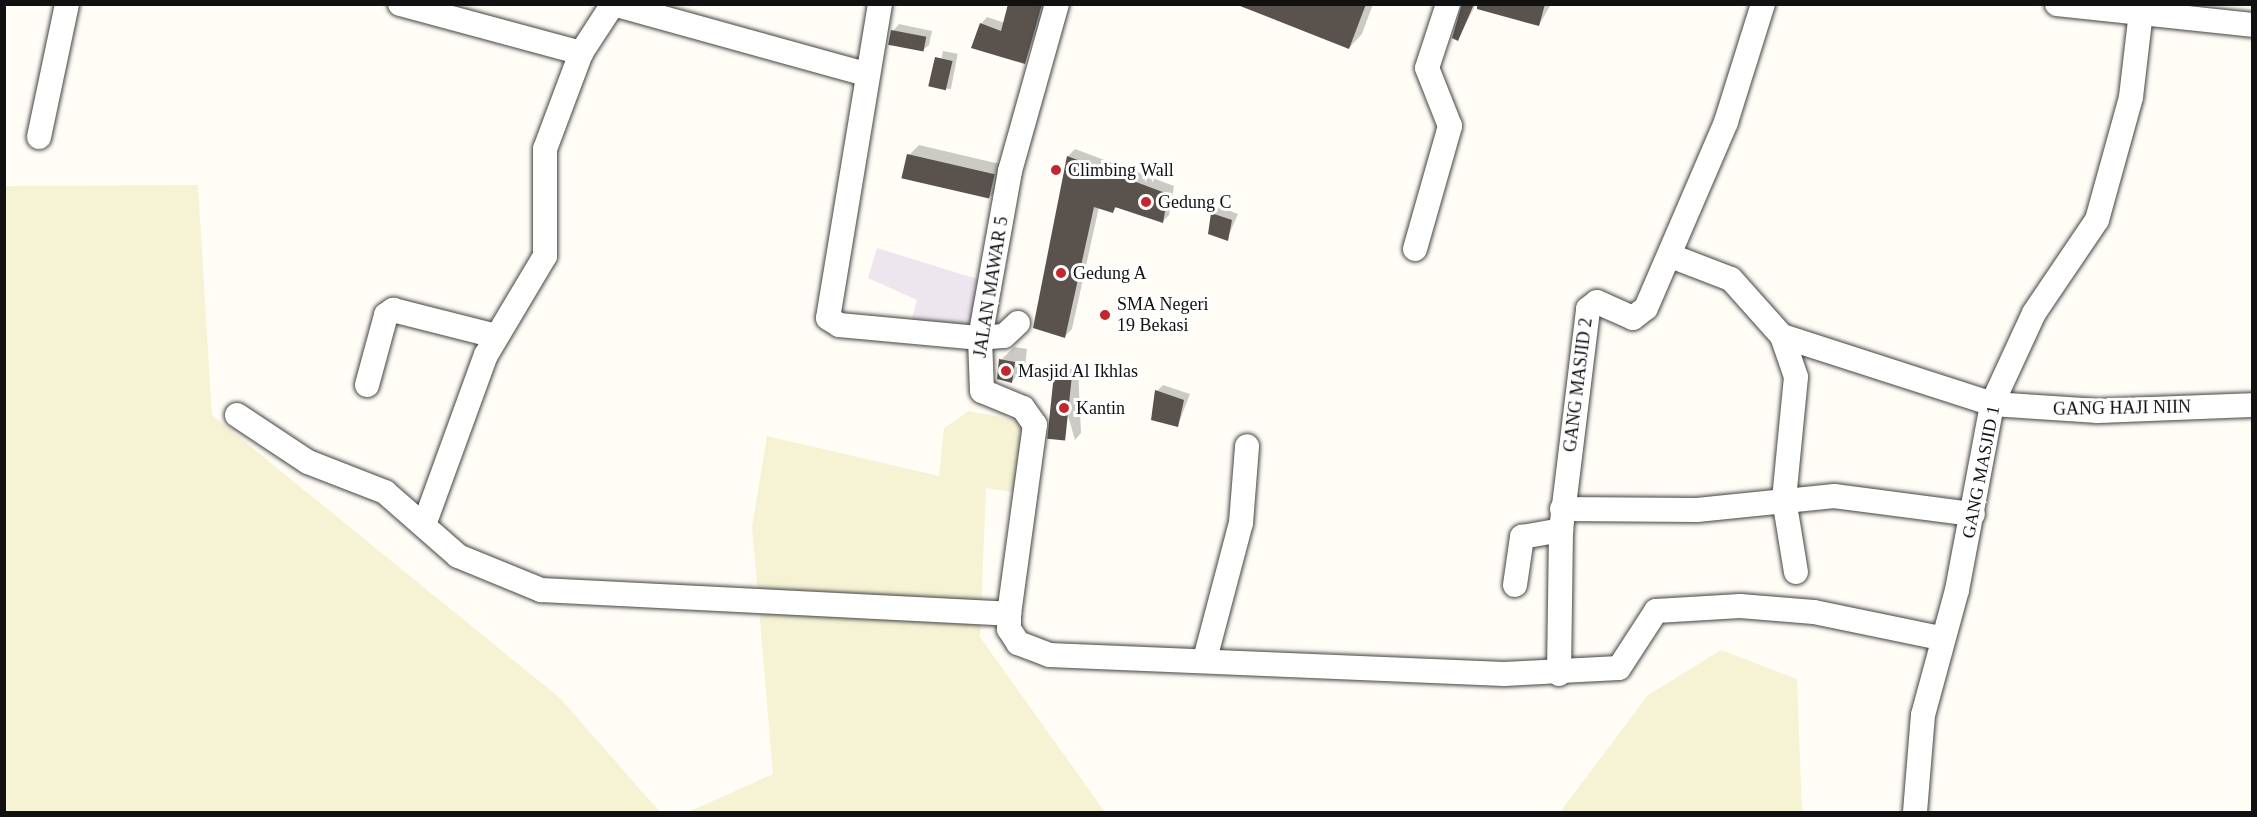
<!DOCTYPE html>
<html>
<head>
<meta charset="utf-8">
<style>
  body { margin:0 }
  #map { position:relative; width:2257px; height:817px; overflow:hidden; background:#fffdf5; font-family:"Times New Roman",serif }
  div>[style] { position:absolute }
  .industrial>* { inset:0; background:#eee6ef }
  .farmland>* { inset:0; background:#f6f3d4 }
  .shadow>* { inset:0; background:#0003; transform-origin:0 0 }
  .building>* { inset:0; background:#5a524d; transform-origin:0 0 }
  .roads { filter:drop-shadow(0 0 2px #444) drop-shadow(0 0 2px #444) }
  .minor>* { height:24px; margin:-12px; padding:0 12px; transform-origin:12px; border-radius:12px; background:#fff }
  .dots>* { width:16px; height:16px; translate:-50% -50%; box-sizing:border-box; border:3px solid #fff; border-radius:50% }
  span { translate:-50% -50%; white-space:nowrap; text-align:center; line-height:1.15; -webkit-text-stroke:6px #fff; paint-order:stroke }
  .poi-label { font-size:18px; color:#111 }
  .left { translate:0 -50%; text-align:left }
  .street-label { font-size:18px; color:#111 }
  .frame { position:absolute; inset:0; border:6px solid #111; pointer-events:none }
</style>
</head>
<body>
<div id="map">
  <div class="industrial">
    <div style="clip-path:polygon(877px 248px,987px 282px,981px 329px,909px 329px,917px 300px,868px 278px)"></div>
  </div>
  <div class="farmland">
    <div style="clip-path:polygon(198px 185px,212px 415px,560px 698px,660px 812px,5px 812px,5px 186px)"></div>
    <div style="clip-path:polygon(969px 411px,1016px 420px,1030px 433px,1020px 493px,986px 488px,980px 637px,1105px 812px,688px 812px,773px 774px,752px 526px,767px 436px,939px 476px,944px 428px)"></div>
    <div style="clip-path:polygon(1721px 650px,1797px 679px,1802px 812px,1560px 812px,1648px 695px)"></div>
  </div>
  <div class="shadow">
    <div style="clip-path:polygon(1010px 4px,1047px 4px,1025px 62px,981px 24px,987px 17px,1005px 23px)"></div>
    <div style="clip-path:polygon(1236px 4px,1373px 4px,1362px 34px,1349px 48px)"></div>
    <div style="clip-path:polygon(1462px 4px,1476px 4px,1458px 39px)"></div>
    <div style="clip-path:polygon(1491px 4px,1551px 4px,1539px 25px)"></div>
    <div style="clip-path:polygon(899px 24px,932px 31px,929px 45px,922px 51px,893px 31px)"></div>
    <div style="left:943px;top:51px;width:15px;height:36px;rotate:11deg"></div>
    <div style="clip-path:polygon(919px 145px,1004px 165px,1000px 187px,990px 197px,909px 155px)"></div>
    <div style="clip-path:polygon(1075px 149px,1174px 186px,1169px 215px,1162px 222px,1118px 206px,1113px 211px,1099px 207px,1072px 329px,1065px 336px,1035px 327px,1068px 156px)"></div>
    <div style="clip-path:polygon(1219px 207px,1238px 214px,1227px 239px,1213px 214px)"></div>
    <div style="clip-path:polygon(1014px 347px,1027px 349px,1025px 368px,1012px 381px,1001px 360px)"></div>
    <div style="clip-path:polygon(1062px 368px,1078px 370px,1081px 433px,1075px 440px,1056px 374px)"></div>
    <div style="clip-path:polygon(1163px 385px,1190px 394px,1178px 425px,1157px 391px)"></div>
  </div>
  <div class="building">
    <div style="clip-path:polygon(1008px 4px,1042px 4px,1025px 64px,971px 48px,980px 23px,1001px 31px)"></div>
    <div style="clip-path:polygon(1235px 4px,1366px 4px,1349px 49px)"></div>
    <div style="clip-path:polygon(1462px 4px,1474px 4px,1458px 41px,1452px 38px)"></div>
    <div style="clip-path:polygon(1477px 4px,1545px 4px,1539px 26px,1477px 9px)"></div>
    <div style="left:891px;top:30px;width:36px;height:15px;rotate:11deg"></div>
    <div style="left:935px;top:57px;width:18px;height:30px;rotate:13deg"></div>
    <div style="left:907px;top:154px;width:90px;height:25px;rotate:13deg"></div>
    <div style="clip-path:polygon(1067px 156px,1168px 194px,1163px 223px,1115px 207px,1113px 213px,1094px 207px,1065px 338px,1033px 328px)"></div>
    <div style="clip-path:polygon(1211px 213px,1232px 220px,1228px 241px,1208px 234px)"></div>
    <div style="clip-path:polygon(999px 359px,1015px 362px,1012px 383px,997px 379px)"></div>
    <div style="left:1054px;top:374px;width:18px;height:65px;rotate:6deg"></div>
    <div style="clip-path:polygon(1155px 390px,1184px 400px,1178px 427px,1151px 420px)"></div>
  </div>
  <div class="roads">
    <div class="minor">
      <div style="left:400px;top:4px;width:188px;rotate:15.1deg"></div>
      <div style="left:613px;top:4px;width:262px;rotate:15.5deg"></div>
      <div style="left:880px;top:4px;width:318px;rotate:99.4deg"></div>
      <div style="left:828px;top:318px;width:13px;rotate:32deg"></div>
      <div style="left:839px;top:325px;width:142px;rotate:5.3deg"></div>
      <div style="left:980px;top:338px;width:24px;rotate:-5deg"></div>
      <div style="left:1004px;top:336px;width:19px;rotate:-43deg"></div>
      <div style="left:2057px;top:4px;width:196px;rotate:6.1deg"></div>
      <div style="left:39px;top:137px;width:136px;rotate:-78.1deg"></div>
      <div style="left:1415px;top:249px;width:128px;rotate:-74.1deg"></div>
      <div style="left:1450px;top:126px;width:62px;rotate:-111.6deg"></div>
      <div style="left:1427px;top:68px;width:67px;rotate:-71.8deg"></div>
      <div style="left:1671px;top:256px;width:64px;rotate:21deg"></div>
      <div style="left:1731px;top:279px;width:76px;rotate:48.2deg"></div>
      <div style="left:1782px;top:336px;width:221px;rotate:17.9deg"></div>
      <div style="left:1992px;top:404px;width:106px;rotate:3.8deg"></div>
      <div style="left:2098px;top:411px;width:154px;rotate:-2.2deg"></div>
      <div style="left:1782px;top:336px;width:43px;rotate:71.1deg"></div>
      <div style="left:1796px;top:377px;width:123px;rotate:95.6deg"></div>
      <div style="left:1784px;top:499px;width:74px;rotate:80.7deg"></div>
      <div style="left:367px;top:385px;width:73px;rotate:-74.8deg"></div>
      <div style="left:386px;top:315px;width:9px;rotate:-36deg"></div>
      <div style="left:393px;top:310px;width:106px;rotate:14.2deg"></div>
      <div style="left:237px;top:415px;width:85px;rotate:33.5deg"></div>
      <div style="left:308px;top:462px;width:83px;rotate:21.3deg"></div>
      <div style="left:385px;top:492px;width:97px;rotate:41.2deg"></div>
      <div style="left:458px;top:556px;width:90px;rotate:22.3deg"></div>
      <div style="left:541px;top:590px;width:469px;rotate:2.9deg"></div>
      <div style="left:1009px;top:614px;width:15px;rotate:90deg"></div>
      <div style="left:1009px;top:629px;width:17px;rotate:57deg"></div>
      <div style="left:1018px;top:643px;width:33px;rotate:21deg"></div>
      <div style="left:1049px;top:655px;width:455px;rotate:2.4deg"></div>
      <div style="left:1504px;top:674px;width:115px;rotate:-3deg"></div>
      <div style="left:1619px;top:668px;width:68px;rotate:-57deg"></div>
      <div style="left:1656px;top:611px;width:84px;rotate:-3.4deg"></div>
      <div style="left:1740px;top:606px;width:74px;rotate:4.6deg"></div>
      <div style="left:1814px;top:612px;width:130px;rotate:11.6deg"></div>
      <div style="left:1562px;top:509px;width:135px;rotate:0.4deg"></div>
      <div style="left:1697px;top:510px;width:138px;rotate:-5.8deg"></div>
      <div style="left:1834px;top:496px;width:140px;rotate:7.4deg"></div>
      <div style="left:424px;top:525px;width:181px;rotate:-70deg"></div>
      <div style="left:486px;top:355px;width:115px;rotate:-59.2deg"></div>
      <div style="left:545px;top:256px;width:107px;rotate:-90deg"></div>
      <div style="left:545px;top:149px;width:103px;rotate:-69.4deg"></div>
      <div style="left:581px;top:53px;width:59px;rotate:-56.9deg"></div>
      <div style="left:1515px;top:585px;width:49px;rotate:-81.7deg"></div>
      <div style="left:1522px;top:537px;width:40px;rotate:-10deg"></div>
      <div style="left:1009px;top:614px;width:191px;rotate:-82.2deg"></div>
      <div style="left:1035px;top:425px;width:21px;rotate:-125deg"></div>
      <div style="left:1023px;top:408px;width:44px;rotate:-157.5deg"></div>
      <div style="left:982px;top:391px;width:53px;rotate:-92.2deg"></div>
      <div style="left:980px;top:338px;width:170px;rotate:-79.8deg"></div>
      <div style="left:1010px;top:171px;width:173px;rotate:-74.3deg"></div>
      <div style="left:1205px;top:659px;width:141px;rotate:-75.2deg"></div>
      <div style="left:1241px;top:523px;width:77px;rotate:-85.5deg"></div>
      <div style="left:1559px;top:674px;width:144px;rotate:-89.2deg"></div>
      <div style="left:1561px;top:530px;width:223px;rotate:-83deg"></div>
      <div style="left:1588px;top:309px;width:11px;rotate:-38deg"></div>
      <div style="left:1597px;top:302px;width:39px;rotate:24deg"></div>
      <div style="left:1633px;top:318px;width:16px;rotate:-38deg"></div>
      <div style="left:1646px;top:308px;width:202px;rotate:-66.7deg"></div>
      <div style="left:1726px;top:122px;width:124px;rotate:-72.6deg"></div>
      <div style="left:1915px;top:812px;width:97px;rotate:-85.3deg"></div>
      <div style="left:1923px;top:715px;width:130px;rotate:-74.8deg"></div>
      <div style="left:1957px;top:590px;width:189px;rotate:-79.3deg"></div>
      <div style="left:1992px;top:404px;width:100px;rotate:-65.2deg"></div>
      <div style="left:2034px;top:313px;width:112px;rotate:-55.9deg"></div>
      <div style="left:2097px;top:220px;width:128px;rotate:-74.5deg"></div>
      <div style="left:2131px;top:97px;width:94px;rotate:-83.3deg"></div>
    </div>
  </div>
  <div class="dots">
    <div style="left:1056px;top:170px;background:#c4262e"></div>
    <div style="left:1146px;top:202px;background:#c4262e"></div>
    <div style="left:1061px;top:273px;background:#c4262e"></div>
    <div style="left:1105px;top:315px;background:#c4262e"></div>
    <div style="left:1006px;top:371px;background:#c4262e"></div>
    <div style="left:1064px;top:408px;background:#c4262e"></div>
  </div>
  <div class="poi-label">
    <span class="left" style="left:1068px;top:170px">Climbing Wall</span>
    <span class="left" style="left:1158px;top:202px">Gedung C</span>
    <span class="left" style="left:1073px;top:273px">Gedung A</span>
    <span class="left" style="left:1117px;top:315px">SMA Negeri<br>19 Bekasi</span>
    <span class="left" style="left:1018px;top:371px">Masjid Al Ikhlas</span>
    <span class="left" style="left:1076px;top:408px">Kantin</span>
  </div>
  <div class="street-label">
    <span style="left:991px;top:287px;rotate:-81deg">JALAN MAWAR 5</span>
    <span style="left:1578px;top:385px;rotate:-83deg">GANG MASJID 2</span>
    <span style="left:2122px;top:408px;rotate:-1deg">GANG HAJI NIIN</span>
    <span style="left:1981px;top:472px;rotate:-79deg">GANG MASJID 1</span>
  </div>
  <div class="frame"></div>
</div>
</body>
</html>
